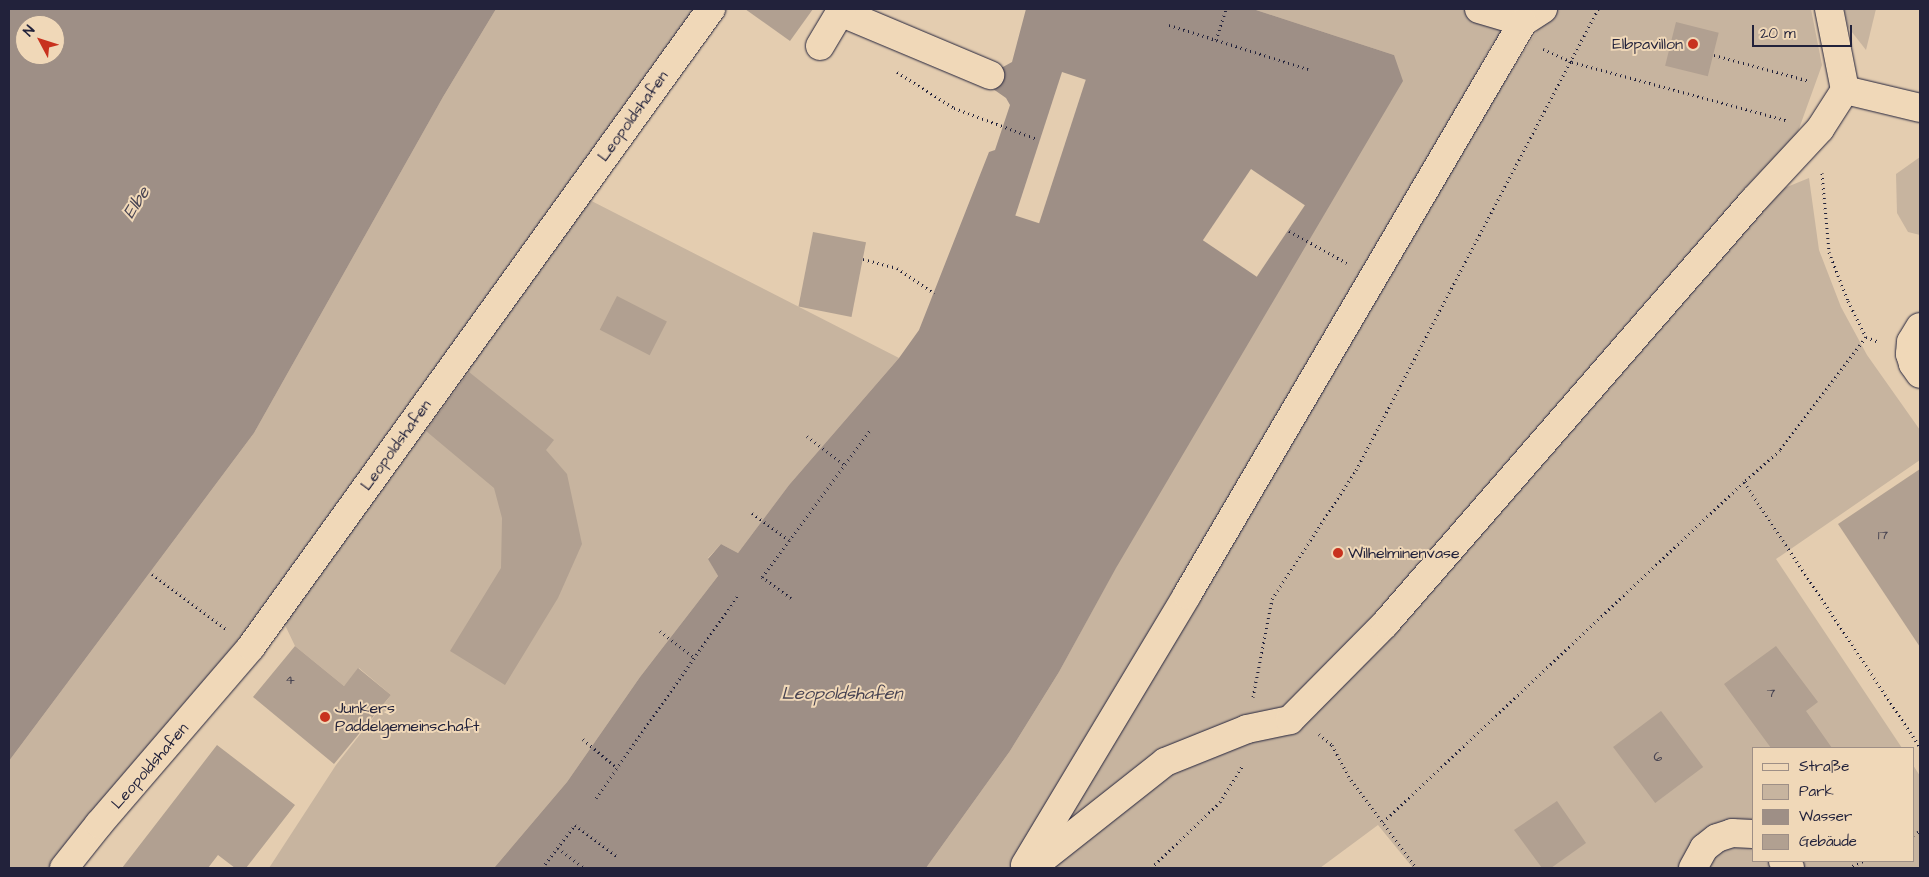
<!DOCTYPE html>
<html>
<head>
<meta charset="utf-8">
<style>
  body { margin:0 }
  #map { position:relative; width:1929px; height:877px; overflow:hidden; background:#e4cdb0; font-family:"Architects Daughter",sans-serif }
  div>[style] { position:absolute }
  .green>* { inset:0; background:#c7b49f }
  .water>* { inset:0; background:#9e8f86 }
  .pier>* { inset:0; background:#e4cdb0; transform-origin:0 0 }
  .building>* { inset:0; background:#b1a091; transform-origin:0 0 }
  .path>* { height:3px; margin-top:-1.5px; transform-origin:0; background:repeating-linear-gradient(90deg,#22223b 0 1px,transparent 0 5px) }
  .roads { filter:drop-shadow(0 0 1px #22223b) drop-shadow(0 0 1px #22223b) }
  .minor>* { height:28px; margin:-14px; padding:0 14px; transform-origin:14px; border-radius:14px; background:#f0d8b8 }
  .dots>* { width:14px; height:14px; translate:-50% -50%; box-sizing:border-box; border:2px solid #f0d8b8; border-radius:50% }
  span { translate:-50% -50%; white-space:nowrap; text-align:center; line-height:1.15; -webkit-text-stroke:4px #f0d8b8; paint-order:stroke }
  .number-label { font-size:14px; color:#464250 }
  .number-label span { -webkit-text-stroke-width:0 }
  .poi-label { font-size:16px; color:#22223b }
  .right { translate:-100% -50%; text-align:right }
  .left { translate:0 -50%; text-align:left }
  .street-label { font-size:16px; color:#22223b }
  .water-label { font-size:18px; color:#474352; font-style:italic }
  .frame { position:absolute; inset:0; border:10px solid #22223b; pointer-events:none }
  .legend { position:absolute; left:1752px; top:747px; width:162px; height:115px; box-sizing:border-box; background:#f0d8b8; border:1px solid #9e8f86; margin:0; padding:6px 9px; list-style:none; font-size:15px; color:#22223b }
  .legend li { display:flex; align-items:center; gap:10px; height:25px }
  .legend b { width:25px; border:1px solid #9e8f86 }
  .north { position:absolute; left:15px; top:15px; width:50px; height:50px; box-sizing:border-box; background:#f0d8b8; border:1px solid #9e8f86; border-radius:50%; rotate:310deg; font-size:14px; font-weight:700; line-height:20px; text-align:center; color:#22223b }
  .north::after { content:''; display:block; margin:auto; width:18px; height:22px; background:#c8321e; clip-path:polygon(50% 0,100% 100%,50% 72%,0 100%) }
  .scale { position:absolute; left:1752px; top:25px; width:100px; height:22px; box-sizing:border-box; border:2px solid #22223b; border-top:0; padding-left:6px; font-size:15px; line-height:18px; white-space:nowrap; color:#22223b; -webkit-text-stroke:4px #f0d8b8; paint-order:stroke }
</style>
</head>
<body>
<div id="map">
  <div class="green">
    <div style="clip-path:polygon(496px 9px,702px 9px,570px 190px,899px 358px,789px 485px,738px 553px,721px 544px,708px 558px,718px 576px,640px 677px,567px 782px,494px 868px,269px 868px,336px 765px,391px 695px,359px 668px,344px 686px,295px 646px,273px 600px,48px 868px,9px 868px,9px 761px,254px 433px,443px 97px)"></div>
    <div style="clip-path:polygon(evenodd,1253px 9px,1811px 9px,1822px 65px,1796px 137px,1740px 193px,1761px 208px,1782px 189px,1809px 178px,1819px 250px,1841px 307px,1867px 355px,1920px 430px,1920px 460px,1776px 559px,1902px 748px,1753px 748px,1753px 861px,1913px 861px,1913px 765px,1920px 776px,1920px 868px,1413px 868px,1378px 825px,1320px 868px,926px 868px,1010px 751px,1059px 672px,1394px 55px,1253px 9px,1547px 15px,1378px 281px,1212px 578px,1492px 44px,1547px 15px)"></div>
    <div style="clip-path:polygon(1844px 9px,1876px 9px,1866px 50px,1848px 27px)"></div>
    <div style="clip-path:polygon(1920px 157px,1920px 235px,1908px 232px,1897px 213px,1896px 174px)"></div>
  </div>
  <div class="water">
    <div style="clip-path:polygon(evenodd,9px 9px,496px 9px,443px 97px,254px 433px,9px 761px,9px 9px,25px 25px,55px 25px,55px 55px,25px 55px,25px 25px)"></div>
    <div style="clip-path:polygon(1026px 9px,1253px 9px,1394px 55px,1403px 81px,1116px 568px,1059px 672px,1010px 751px,926px 868px,494px 868px,567px 782px,640px 677px,718px 576px,708px 559px,721px 544px,738px 553px,789px 485px,899px 358px,919px 330px,989px 152px,995px 150px,1010px 105px,1006px 98px,986px 84px,993px 66px,1003px 67px,1012px 62px)"></div>
  </div>
  <div class="pier">
    <div style="left:1062px;top:72px;width:25px;height:151px;rotate:18deg"></div>
    <div style="left:1251px;top:169px;width:65px;height:86px;rotate:34deg"></div>
  </div>
  <div class="building">
    <div style="clip-path:polygon(745px 9px,813px 9px,790px 41px)"></div>
    <div style="left:1676px;top:22px;width:44px;height:45px;rotate:14deg"></div>
    <div style="left:813px;top:232px;width:54px;height:76px;rotate:11deg"></div>
    <div style="left:617px;top:296px;width:56px;height:38px;rotate:27deg"></div>
    <div style="clip-path:polygon(469px 372px,554px 440px,546px 450px,567px 474px,582px 544px,558px 598px,505px 685px,450px 651px,501px 568px,502px 518px,494px 488px,426px 431px)"></div>
    <div style="clip-path:polygon(1920px 469px,1920px 647px,1838px 524px)"></div>
    <div style="clip-path:polygon(295px 646px,344px 686px,358px 668px,391px 695px,334px 764px,253px 697px)"></div>
    <div style="clip-path:polygon(1776px 646px,1818px 702px,1806px 711px,1832px 748px,1771px 748px,1724px 684px)"></div>
    <div style="left:1661px;top:711px;width:70px;height:60px;rotate:53deg"></div>
    <div style="clip-path:polygon(217px 745px,295px 805px,246px 868px,235px 868px,218px 855px,208px 868px,122px 868px)"></div>
    <div style="clip-path:polygon(1557px 801px,1586px 843px,1551px 868px,1542px 868px,1514px 830px)"></div>
  </div>
  <div class="path">
    <div style="left:1169px;top:25px;width:146px;rotate:17.6deg"></div>
    <div style="left:1216px;top:40px;width:33px;rotate:-72deg"></div>
    <div style="left:1543px;top:49px;width:32px;rotate:24deg"></div>
    <div style="left:1572px;top:62px;width:222px;rotate:15.2deg"></div>
    <div style="left:1714px;top:55px;width:99px;rotate:15.2deg"></div>
    <div style="left:897px;top:72px;width:67px;rotate:32.3deg"></div>
    <div style="left:954px;top:108px;width:89px;rotate:20.5deg"></div>
    <div style="left:1822px;top:173px;width:79px;rotate:84.9deg"></div>
    <div style="left:1829px;top:252px;width:53px;rotate:68.8deg"></div>
    <div style="left:1848px;top:301px;width:40px;rotate:63.4deg"></div>
    <div style="left:1866px;top:337px;width:14px;rotate:21deg"></div>
    <div style="left:1289px;top:231px;width:66px;rotate:28.9deg"></div>
    <div style="left:863px;top:259px;width:35px;rotate:15deg"></div>
    <div style="left:897px;top:268px;width:45px;rotate:34deg"></div>
    <div style="left:1866px;top:337px;width:142px;rotate:127.3deg"></div>
    <div style="left:1780px;top:450px;width:48px;rotate:138.4deg"></div>
    <div style="left:1744px;top:482px;width:318px;rotate:56.4deg"></div>
    <div style="left:807px;top:436px;width:48px;rotate:37.3deg"></div>
    <div style="left:752px;top:513px;width:46px;rotate:36.1deg"></div>
    <div style="left:152px;top:574px;width:92px;rotate:36.6deg"></div>
    <div style="left:791px;top:598px;width:36px;rotate:-144deg"></div>
    <div style="left:762px;top:577px;width:184px;rotate:-53.6deg"></div>
    <div style="left:660px;top:631px;width:43px;rotate:37.4deg"></div>
    <div style="left:1253px;top:697px;width:100px;rotate:-79deg"></div>
    <div style="left:1272px;top:599px;width:154px;rotate:-56.9deg"></div>
    <div style="left:1356px;top:470px;width:521px;rotate:-62.3deg"></div>
    <div style="left:1319px;top:734px;width:17px;rotate:40deg"></div>
    <div style="left:1332px;top:745px;width:40px;rotate:62deg"></div>
    <div style="left:1351px;top:780px;width:109px;rotate:53.5deg"></div>
    <div style="left:583px;top:739px;width:45px;rotate:40.5deg"></div>
    <div style="left:596px;top:798px;width:248px;rotate:-55deg"></div>
    <div style="left:1383px;top:822px;width:496px;rotate:-43.3deg"></div>
    <div style="left:1913px;top:835px;width:8px;rotate:-30deg"></div>
    <div style="left:558px;top:848px;width:34px;rotate:37deg"></div>
    <div style="left:542px;top:868px;width:54px;rotate:-52.5deg"></div>
    <div style="left:575px;top:825px;width:54px;rotate:36.7deg"></div>
    <div style="left:1151px;top:868px;width:95px;rotate:-43.7deg"></div>
    <div style="left:1220px;top:802px;width:44px;rotate:-58.1deg"></div>
    <div style="left:1848px;top:868px;width:17px;rotate:-25deg"></div>
  </div>
  <div class="roads">
    <div class="minor">
      <div style="left:1479px;top:9px;width:46px;rotate:16.5deg"></div>
      <div style="left:1523px;top:22px;width:24px;rotate:-33deg"></div>
      <div style="left:1829px;top:9px;width:83px;rotate:78.8deg"></div>
      <div style="left:840px;top:12px;width:163px;rotate:22.8deg"></div>
      <div style="left:820px;top:46px;width:43px;rotate:-59.3deg"></div>
      <div style="left:1845px;top:90px;width:77px;rotate:13.5deg"></div>
      <div style="left:1920px;top:327px;width:17px;rotate:121deg"></div>
      <div style="left:1911px;top:342px;width:12px;rotate:95deg"></div>
      <div style="left:1910px;top:354px;width:10px;rotate:73deg"></div>
      <div style="left:1913px;top:364px;width:12px;rotate:55deg"></div>
      <div style="left:1783px;top:861px;width:10px;rotate:45deg"></div>
      <div style="left:1025px;top:865px;width:315px;rotate:-59deg"></div>
      <div style="left:1187px;top:595px;width:664px;rotate:-59.61deg"></div>
      <div style="left:64px;top:868px;width:56px;rotate:-51.5deg"></div>
      <div style="left:99px;top:824px;width:233px;rotate:-49.3deg"></div>
      <div style="left:251px;top:647px;width:787px;rotate:-54.21deg"></div>
      <div style="left:1031px;top:868px;width:171px;rotate:-38.3deg"></div>
      <div style="left:1165px;top:762px;width:88px;rotate:-21.9deg"></div>
      <div style="left:1247px;top:729px;width:44px;rotate:-11.8deg"></div>
      <div style="left:1290px;top:720px;width:135px;rotate:-45.3deg"></div>
      <div style="left:1385px;top:624px;width:562px;rotate:-48.97deg"></div>
      <div style="left:1754px;top:200px;width:97px;rotate:-47.1deg"></div>
      <div style="left:1820px;top:129px;width:46px;rotate:-57.3deg"></div>
      <div style="left:1693px;top:868px;width:23px;rotate:-61deg"></div>
      <div style="left:1704px;top:848px;width:16px;rotate:-38deg"></div>
      <div style="left:1717px;top:838px;width:16px;rotate:-18deg"></div>
      <div style="left:1732px;top:833px;width:21px;rotate:3deg"></div>
    </div>
  </div>
  <div class="dots">
    <div style="left:1693px;top:44px;background:#c8321e"></div>
    <div style="left:1338px;top:553px;background:#c8321e"></div>
    <div style="left:325px;top:717px;background:#c8321e"></div>
  </div>
  <div class="number-label">
    <span style="left:1883px;top:535px">17</span>
    <span style="left:290px;top:680px">4</span>
    <span style="left:1771px;top:693px">7</span>
    <span style="left:1658px;top:757px">6</span>
  </div>
  <div class="poi-label">
    <span class="right" style="left:1683px;top:44px">Elbpavillon</span>
    <span class="left" style="left:1348px;top:553px">Wilhelminenvase</span>
    <span class="left" style="left:335px;top:717px">Junkers<br>Paddelgemeinschaft</span>
  </div>
  <div class="street-label">
    <span style="left:633px;top:116px;rotate:-54deg">Leopoldshafen</span>
    <span style="left:396px;top:445px;rotate:-54deg">Leopoldshafen</span>
    <span style="left:150px;top:766px;rotate:-49deg">Leopoldshafen</span>
  </div>
  <div class="water-label">
    <span style="left:137px;top:203px;rotate:-57deg">Elbe</span>
    <span style="left:842px;top:694px">Leopoldshafen</span>
  </div>
  <div class="frame"></div>
  <ul class="legend">
  <li><b style="height:6px;background:#f0d8b8"></b>Straße</li>
  <li><b style="height:14px;background:#c7b49f"></b>Park</li>
  <li><b style="height:14px;background:#9e8f86"></b>Wasser</li>
  <li><b style="height:14px;background:#b1a091"></b>Gebäude</li>
  </ul>
  <div class="north">N</div>
  <div class="scale">20 m</div>
</div>
</body>
</html>
